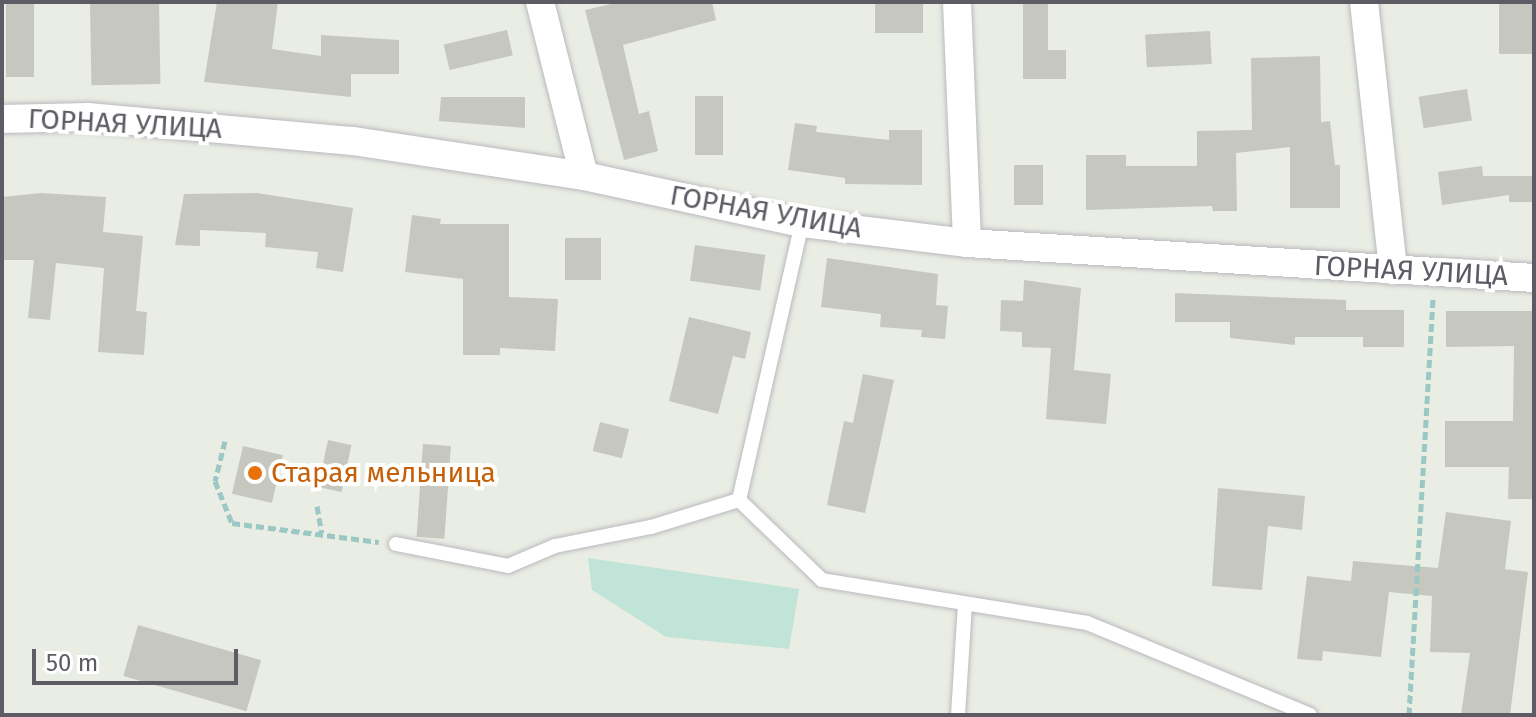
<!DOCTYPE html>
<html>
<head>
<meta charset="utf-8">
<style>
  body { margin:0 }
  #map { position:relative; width:1536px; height:717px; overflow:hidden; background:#e9ede3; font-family:"Fira Sans",sans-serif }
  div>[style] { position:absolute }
  .green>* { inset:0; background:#c0e4d7 }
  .building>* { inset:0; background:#c6c8bf; transform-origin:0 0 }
  .path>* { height:5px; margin-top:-2.5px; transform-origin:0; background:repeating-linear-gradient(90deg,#9bc7c4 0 8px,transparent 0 12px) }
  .roads { filter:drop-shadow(0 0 2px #bab8bf) drop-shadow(0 0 2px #bab8bf) }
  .lane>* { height:14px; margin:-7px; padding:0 7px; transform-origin:7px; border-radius:7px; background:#fff }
  .street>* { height:28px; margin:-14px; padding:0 14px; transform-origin:14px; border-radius:14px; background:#fff }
  .dots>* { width:22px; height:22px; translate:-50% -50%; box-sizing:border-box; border:4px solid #fff; border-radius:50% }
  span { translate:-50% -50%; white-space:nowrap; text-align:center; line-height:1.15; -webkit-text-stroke:8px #fff; paint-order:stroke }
  .street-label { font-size:28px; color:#5d5b63 }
  .food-label { font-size:28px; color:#c56008 }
  .left { translate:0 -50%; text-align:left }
  .frame { position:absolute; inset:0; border:4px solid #5d5b63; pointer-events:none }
  .scale { position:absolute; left:32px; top:649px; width:206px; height:36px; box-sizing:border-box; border:4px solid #5d5b63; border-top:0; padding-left:10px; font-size:24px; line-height:28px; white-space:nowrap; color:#5d5b63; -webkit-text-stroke:6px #fff; paint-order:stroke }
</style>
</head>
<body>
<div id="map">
  <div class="green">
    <div style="clip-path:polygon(588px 558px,799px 589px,789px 649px,666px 637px,592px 590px)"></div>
  </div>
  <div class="building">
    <div style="left:6px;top:2px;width:28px;height:75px"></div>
    <div style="left:159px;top:2px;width:82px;height:69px;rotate:89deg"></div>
    <div style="clip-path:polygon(217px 2px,278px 2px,272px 49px,321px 56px,321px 35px,399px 40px,399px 74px,351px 74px,351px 97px,204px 82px)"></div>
    <div style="clip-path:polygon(620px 2px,712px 2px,716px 20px,623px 45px,639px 114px,649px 111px,658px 151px,624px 160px,585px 10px)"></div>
    <div style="clip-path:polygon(1023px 2px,1048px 2px,1048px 50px,1066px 50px,1066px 79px,1023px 79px)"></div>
    <div style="left:1534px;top:2px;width:52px;height:35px;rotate:90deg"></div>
    <div style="left:875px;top:3px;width:48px;height:30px"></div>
    <div style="left:507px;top:30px;width:26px;height:65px;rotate:77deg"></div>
    <div style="left:1210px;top:31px;width:33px;height:65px;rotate:87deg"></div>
    <div style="clip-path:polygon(1320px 56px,1321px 122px,1330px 121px,1335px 165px,1340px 165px,1340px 208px,1290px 208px,1290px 147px,1236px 153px,1237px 211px,1213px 211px,1212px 206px,1086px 210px,1086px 155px,1126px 155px,1126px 166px,1197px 166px,1197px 131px,1252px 130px,1251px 58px)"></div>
    <div style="left:1467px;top:89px;width:32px;height:49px;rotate:81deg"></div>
    <div style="left:695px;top:96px;width:28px;height:59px"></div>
    <div style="clip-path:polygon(441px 97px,525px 97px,525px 128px,439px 121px)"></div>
    <div style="clip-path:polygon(795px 123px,817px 126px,816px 132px,889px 140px,889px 130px,922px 130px,922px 185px,845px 184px,845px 178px,788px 170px)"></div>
    <div style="left:1014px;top:165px;width:29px;height:40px"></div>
    <div style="clip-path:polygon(1482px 166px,1483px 176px,1534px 176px,1534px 202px,1509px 202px,1509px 195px,1442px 205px,1438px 172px)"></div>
    <div style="clip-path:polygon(41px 193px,106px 197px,103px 232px,143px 236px,136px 311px,147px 312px,144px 355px,98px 352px,104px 268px,56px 263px,50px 320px,28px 318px,34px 260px,2px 260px,2px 197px)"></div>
    <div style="clip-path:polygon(257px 193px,353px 208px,343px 272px,316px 268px,318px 252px,265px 247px,266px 233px,200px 230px,200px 246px,175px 245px,184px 194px)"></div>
    <div style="clip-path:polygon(412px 215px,441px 219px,440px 224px,509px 224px,509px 297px,558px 299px,555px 351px,500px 348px,500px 355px,463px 355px,463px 279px,405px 272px)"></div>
    <div style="left:565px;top:238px;width:36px;height:42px"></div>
    <div style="left:695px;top:245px;width:71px;height:36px;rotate:8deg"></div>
    <div style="clip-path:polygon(827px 258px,938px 274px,936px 305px,948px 306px,945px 339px,921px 337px,922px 330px,880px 327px,881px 314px,821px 307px)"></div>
    <div style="clip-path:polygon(1024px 280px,1081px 288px,1074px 370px,1111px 374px,1106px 424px,1046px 419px,1051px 348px,1022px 347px,1022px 332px,1000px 331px,1001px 300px,1023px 301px)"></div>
    <div style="clip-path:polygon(1175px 293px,1346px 300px,1346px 310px,1404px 310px,1404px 347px,1363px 347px,1363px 337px,1295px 337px,1295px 345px,1230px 338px,1230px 322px,1175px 322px)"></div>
    <div style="clip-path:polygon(1446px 311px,1534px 311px,1534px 499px,1508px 499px,1509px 467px,1445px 467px,1445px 421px,1513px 421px,1514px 346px,1446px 347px)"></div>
    <div style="clip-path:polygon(689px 317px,751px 332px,745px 359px,733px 356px,718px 414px,669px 401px)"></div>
    <div style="clip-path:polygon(863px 374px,894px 380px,865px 513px,827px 505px,844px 421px,853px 423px)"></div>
    <div style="left:600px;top:422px;width:30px;height:30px;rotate:14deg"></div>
    <div style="left:328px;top:440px;width:24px;height:48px;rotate:12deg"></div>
    <div style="left:423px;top:444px;width:28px;height:93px;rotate:4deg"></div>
    <div style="left:243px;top:446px;width:41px;height:49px;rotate:13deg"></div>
    <div style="clip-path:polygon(1218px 488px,1305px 496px,1302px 530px,1268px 526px,1262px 590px,1212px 586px)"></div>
    <div style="clip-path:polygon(1446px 512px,1511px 521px,1505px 569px,1528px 572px,1510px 715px,1461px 715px,1470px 653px,1430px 652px,1432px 596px,1389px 592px,1381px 657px,1323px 651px,1322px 661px,1297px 659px,1307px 576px,1351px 581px,1353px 561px,1438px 568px)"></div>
    <div style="left:138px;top:625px;width:128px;height:53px;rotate:16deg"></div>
  </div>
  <div class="path">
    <div style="left:225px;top:441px;width:41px;rotate:104deg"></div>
    <div style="left:215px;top:481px;width:45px;rotate:68deg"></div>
    <div style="left:232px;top:523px;width:148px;rotate:7.4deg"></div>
    <div style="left:317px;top:506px;width:27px;rotate:80deg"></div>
    <div style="left:1409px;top:715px;width:419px;rotate:-86.7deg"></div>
  </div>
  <div class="roads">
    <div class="lane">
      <div style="left:739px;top:500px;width:284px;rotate:-77.2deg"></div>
      <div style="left:396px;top:544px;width:114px;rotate:11.1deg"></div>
      <div style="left:508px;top:566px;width:51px;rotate:-23.1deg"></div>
      <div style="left:555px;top:546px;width:98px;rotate:-11.2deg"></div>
      <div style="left:651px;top:527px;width:92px;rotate:-17.1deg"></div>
      <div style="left:739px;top:500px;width:115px;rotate:43.9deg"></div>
      <div style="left:822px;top:580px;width:268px;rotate:9.2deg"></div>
      <div style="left:1087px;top:623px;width:241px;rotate:22.4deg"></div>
      <div style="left:958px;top:715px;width:111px;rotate:-86.4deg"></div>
    </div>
    <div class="street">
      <div style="left:540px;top:2px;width:179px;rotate:75.8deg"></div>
      <div style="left:957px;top:2px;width:241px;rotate:87.6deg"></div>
      <div style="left:1364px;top:2px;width:270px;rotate:83.8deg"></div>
      <div style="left:2px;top:119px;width:86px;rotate:-1.3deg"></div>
      <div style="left:88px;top:117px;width:266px;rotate:5.2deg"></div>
      <div style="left:353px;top:141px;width:234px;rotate:8.6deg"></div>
      <div style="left:584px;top:176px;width:223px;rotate:12.2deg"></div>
      <div style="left:802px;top:223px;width:166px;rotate:6.9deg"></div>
      <div style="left:967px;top:243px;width:568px;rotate:3.53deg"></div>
    </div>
  </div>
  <div class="dots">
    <div style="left:255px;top:473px;background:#e8710a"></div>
  </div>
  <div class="street-label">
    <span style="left:125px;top:124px;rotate:3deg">ГОРНАЯ УЛИЦА</span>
    <span style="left:766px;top:212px;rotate:10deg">ГОРНАЯ УЛИЦА</span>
    <span style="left:1411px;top:271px;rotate:3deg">ГОРНАЯ УЛИЦА</span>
  </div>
  <div class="food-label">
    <span class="left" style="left:271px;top:473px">Старая мельница</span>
  </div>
  <div class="frame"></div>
  <div class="scale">50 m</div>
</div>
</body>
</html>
